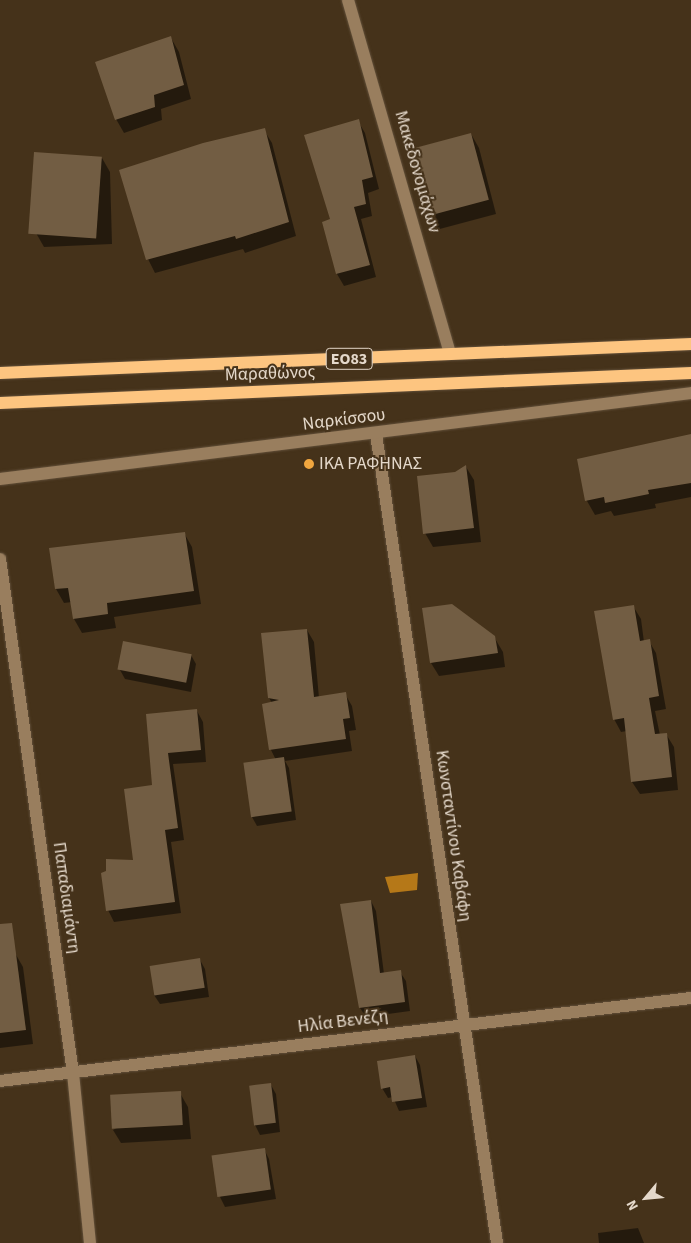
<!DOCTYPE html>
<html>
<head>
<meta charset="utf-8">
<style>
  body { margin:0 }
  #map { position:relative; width:691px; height:1243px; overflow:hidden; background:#45321a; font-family:"Source Sans 3",sans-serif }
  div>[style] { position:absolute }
  .water>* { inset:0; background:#b57818 }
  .shadow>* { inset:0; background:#0007 }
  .building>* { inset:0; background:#725d43; transform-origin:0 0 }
  .roads { filter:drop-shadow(0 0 1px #62503a) drop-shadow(0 0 1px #62503a) }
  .minor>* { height:12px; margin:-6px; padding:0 6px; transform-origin:6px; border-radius:6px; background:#997e5e }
  .major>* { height:12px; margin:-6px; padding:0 6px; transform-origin:6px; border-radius:6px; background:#fdc580 }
  .dots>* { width:14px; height:14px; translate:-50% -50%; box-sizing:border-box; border:2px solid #45321a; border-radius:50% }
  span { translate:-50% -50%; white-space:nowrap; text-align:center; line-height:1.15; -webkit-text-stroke:4px #45321a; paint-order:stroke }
  .shield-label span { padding:1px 4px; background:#45321a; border:1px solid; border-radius:4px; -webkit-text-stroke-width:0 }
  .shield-label { font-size:16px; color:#e4d8ca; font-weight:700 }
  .street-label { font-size:18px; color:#e4d8ca }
  .poi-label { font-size:18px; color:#e4d8ca }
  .left { translate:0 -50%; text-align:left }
  .north { position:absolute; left:621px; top:1173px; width:50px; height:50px; -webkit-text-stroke:4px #45321a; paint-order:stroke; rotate:242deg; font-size:14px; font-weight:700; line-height:20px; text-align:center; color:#e4d8ca }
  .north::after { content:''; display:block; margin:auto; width:18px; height:22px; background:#e4d8ca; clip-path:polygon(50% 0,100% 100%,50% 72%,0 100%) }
</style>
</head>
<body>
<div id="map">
  <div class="water">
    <div style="clip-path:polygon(418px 873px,417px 890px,390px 893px,385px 877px)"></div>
  </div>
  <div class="shadow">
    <div style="clip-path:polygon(171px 38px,179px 52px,191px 99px,161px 109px,162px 120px,124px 133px,116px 119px)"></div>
    <div style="clip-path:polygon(358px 121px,365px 133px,379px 189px,368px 193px,372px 216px,361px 219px,376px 277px,344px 286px,337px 274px,323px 222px,331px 220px)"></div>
    <div style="clip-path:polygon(264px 130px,272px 143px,296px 236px,245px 253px,243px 249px,155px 273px,148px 259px)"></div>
    <div style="clip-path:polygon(471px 134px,479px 148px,496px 214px,436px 230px,428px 216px,409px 150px)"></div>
    <div style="clip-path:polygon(102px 158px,110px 172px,112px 244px,44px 247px,36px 233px)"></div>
    <div style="clip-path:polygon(691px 435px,691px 497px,655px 504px,656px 508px,614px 516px,611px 511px,595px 515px,587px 501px,578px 460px)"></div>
    <div style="clip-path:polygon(466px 467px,474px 480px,481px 542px,433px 547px,425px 533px,456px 473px)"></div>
    <div style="clip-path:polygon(184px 533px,192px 547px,201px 604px,114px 617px,116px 628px,82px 633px,74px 619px,72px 602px,64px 603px,56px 589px,50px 550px)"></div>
    <div style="clip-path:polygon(633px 606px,641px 619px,644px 642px,649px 641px,656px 653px,666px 709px,655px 711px,660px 735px,666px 734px,674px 747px,678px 790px,640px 794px,632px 782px,627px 731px,621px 732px,614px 719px)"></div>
    <div style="clip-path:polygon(307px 630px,314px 642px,319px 698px,345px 694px,352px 706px,356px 730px,349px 731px,352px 751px,285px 761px,289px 768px,296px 820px,257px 826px,252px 817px,276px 760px,271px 750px,264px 705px,272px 703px,269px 698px)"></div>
    <div style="clip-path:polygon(494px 637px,503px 652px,505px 667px,439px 676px,431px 663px)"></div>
    <div style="clip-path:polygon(191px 655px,196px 664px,191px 692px,125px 679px,120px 670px)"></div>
    <div style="clip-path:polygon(197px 711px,203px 722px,206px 762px,173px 764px,184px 840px,171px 842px,181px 913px,114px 922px,108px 910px,135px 861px,154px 786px,147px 715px)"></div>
    <div style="clip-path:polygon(371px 901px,376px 911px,384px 974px,400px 972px,406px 981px,410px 1011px,366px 1017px,360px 1008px)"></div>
    <div style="clip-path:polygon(15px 953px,23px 967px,33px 1044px,0 1048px,0 955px)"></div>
    <div style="clip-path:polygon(200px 960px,205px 969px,209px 997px,160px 1004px,154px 995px)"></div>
    <div style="clip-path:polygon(415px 1056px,420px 1065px,427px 1107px,399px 1111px,393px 1097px,388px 1098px,382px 1088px)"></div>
    <div style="clip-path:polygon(271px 1085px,276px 1094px,280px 1132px,260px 1135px,255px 1125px)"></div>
    <div style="clip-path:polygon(180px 1093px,188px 1107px,191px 1139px,121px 1143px,113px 1130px)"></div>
    <div style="clip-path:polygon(264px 1149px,269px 1159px,276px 1199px,225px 1207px,220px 1197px)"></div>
    <div style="clip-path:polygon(638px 1228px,644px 1243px,599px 1243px,598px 1233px)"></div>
  </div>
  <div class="building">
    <div style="clip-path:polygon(171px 36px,184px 85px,154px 95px,155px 107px,115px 120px,95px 62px)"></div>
    <div style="clip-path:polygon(359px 119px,373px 177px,362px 180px,366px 204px,354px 207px,370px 265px,336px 274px,322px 222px,330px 219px,304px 135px)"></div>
    <div style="clip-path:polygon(265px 128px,289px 222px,236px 239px,235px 236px,146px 260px,119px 170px,203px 143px)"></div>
    <div style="left:471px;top:133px;width:69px;height:66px;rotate:75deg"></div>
    <div style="left:34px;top:152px;width:68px;height:82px;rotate:4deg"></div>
    <div style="clip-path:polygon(691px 434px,691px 483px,648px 490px,649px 494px,605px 503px,604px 497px,585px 501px,577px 459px)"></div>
    <div style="clip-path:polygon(466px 465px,474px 528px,423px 534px,417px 476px,455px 472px)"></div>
    <div style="clip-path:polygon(185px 532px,194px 591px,107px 603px,108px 614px,73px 619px,68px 588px,55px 589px,49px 548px)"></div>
    <div style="clip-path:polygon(452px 604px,495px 636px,498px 653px,430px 663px,422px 608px)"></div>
    <div style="clip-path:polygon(634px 605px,640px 641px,650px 639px,659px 696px,649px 698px,655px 734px,667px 733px,672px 777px,631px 782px,624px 718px,613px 720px,594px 611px)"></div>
    <div style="clip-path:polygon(307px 629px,314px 697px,346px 692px,350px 718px,343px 719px,346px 739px,269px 750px,262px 704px,279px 700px,268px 698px,261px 633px)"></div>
    <div style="left:123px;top:641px;width:70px;height:29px;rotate:11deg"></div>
    <div style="clip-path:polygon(197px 709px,201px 750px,168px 753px,178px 828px,165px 830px,175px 902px,106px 911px,101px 873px,106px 871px,106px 859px,133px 860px,124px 789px,152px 785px,146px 714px)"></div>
    <div style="left:284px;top:757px;width:55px;height:41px;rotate:82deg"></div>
    <div style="clip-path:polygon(371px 900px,380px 973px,401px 970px,405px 1002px,359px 1008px,340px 904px)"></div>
    <div style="clip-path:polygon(12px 923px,26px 1030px,0 1033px,0 924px)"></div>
    <div style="left:200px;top:958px;width:30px;height:51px;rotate:81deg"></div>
    <div style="clip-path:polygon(415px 1055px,422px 1098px,392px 1102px,390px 1087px,381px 1089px,377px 1061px)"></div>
    <div style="left:271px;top:1083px;width:40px;height:22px;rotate:83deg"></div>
    <div style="left:181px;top:1091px;width:34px;height:71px;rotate:87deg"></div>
    <div style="left:265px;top:1148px;width:42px;height:54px;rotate:82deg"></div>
  </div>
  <div class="roads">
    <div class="minor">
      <div style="left:348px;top:0;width:368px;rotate:73.9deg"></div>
      <div style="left:376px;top:434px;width:818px;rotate:81.49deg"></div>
      <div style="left:0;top:479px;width:696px;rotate:-7.09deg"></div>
      <div style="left:0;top:559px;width:519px;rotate:81.92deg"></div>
      <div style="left:73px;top:1073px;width:171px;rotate:84.3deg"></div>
      <div style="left:0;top:1081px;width:696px;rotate:-6.85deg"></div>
    </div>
    <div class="major">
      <div style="left:0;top:373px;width:692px;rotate:-2.4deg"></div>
      <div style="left:0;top:403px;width:692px;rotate:-2.49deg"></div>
    </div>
  </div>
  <div class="dots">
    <div style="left:309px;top:464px;background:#f0a63f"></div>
  </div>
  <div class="shield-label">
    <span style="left:349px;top:359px">ΕΟ83</span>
  </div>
  <div class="street-label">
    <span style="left:417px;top:172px;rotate:74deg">Μακεδονομάχων</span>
    <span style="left:270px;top:374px;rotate:-2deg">Μαραθώνος</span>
    <span style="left:344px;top:420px;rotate:-7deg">Ναρκίσσου</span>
    <span style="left:453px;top:836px;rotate:82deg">Κωνσταντίνου Καβάφη</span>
    <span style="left:66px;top:898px;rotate:82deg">Παπαδιαμάντη</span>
    <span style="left:343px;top:1022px;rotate:-7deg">Ηλία Βενέζη</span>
  </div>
  <div class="poi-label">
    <span class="left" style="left:319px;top:464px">ΙΚΑ ΡΑΦΗΝΑΣ</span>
  </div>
  <div class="north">N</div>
</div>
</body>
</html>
